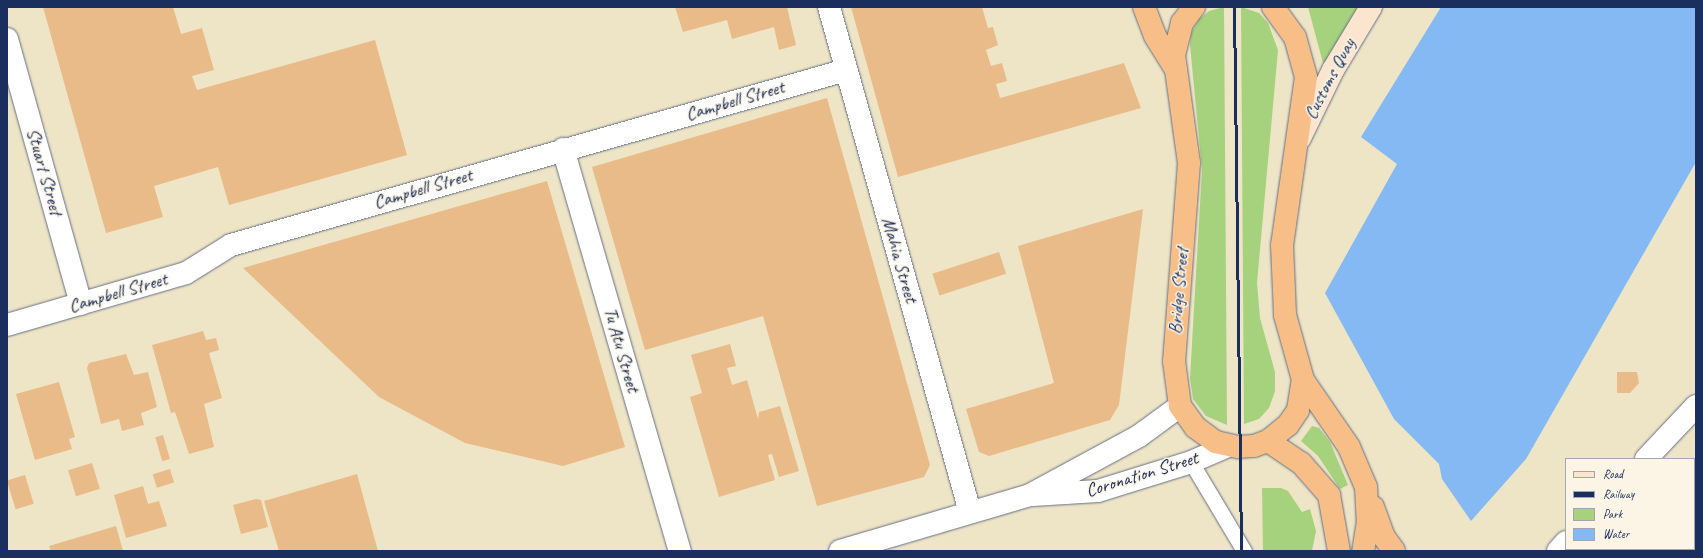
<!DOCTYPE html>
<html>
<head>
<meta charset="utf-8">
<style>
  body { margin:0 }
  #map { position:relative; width:1703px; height:558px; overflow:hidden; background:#eee5c7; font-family:Caveat,sans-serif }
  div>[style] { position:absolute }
  .green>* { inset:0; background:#a6d17d }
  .water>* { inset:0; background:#85b9f3 }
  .building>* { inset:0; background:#e8bb88; transform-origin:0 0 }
  .roads { filter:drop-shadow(0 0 1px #656f83) drop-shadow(0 0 1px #656f83) }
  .lane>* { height:15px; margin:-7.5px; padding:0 7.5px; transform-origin:7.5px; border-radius:7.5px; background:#fff }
  .street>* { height:22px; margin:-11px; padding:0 11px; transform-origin:11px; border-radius:11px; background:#fff }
  .secondary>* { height:22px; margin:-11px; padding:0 11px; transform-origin:11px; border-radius:11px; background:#fce5cf }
  .highway>* { height:22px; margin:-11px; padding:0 11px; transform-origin:11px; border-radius:11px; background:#f7be87 }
  .rail>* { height:3px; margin:-1.5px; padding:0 1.5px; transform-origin:1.5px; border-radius:1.5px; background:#1b2f5e }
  span { translate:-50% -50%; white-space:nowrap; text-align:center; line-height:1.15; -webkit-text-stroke:3px #fcf5e5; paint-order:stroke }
  .street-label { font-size:19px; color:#1b2f5e }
  .frame { position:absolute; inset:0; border:8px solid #1b2f5e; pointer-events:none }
  .legend { position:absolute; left:1565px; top:458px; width:130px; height:92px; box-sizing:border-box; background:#fcf5e5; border:1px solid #a2a6af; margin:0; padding:5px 7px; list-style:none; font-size:12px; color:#1b2f5e }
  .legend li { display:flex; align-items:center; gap:8px; height:20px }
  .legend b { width:20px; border:1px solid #a2a6af }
</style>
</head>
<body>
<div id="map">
  <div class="green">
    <div style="clip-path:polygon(1224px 7px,1227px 425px,1206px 416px,1193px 399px,1190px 378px,1202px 170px,1190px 45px,1191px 33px,1199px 19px,1209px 11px)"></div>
    <div style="clip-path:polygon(1241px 7px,1259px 13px,1268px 23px,1278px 50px,1257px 283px,1260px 318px,1275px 372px,1275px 391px,1269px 408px,1259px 419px,1244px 424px)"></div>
    <div style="clip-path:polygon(1308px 7px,1359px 7px,1326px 62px,1323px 63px)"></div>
    <div style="clip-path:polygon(1312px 426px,1319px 428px,1330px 442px,1348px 485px,1340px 489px,1318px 456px,1301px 441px)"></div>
    <div style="clip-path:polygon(1262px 488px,1281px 488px,1288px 491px,1302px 512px,1310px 509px,1316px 531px,1312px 551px,1263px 551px)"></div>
  </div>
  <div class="water">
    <div style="clip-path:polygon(1441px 7px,1696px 7px,1696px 162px,1526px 459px,1471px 521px,1442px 479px,1439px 464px,1394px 419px,1325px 293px,1397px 164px,1361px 137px)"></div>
  </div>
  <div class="building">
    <div style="clip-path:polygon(43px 7px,173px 7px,181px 34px,202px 28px,214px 70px,192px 76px,197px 90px,375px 40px,407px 155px,229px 205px,218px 167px,154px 186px,163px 217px,106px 233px)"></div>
    <div style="clip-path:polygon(675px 7px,787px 7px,796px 45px,779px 50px,774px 27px,732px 39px,727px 20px,683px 32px)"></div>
    <div style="clip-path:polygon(851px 7px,982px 7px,988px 28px,993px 27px,998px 45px,986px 50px,991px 66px,1002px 63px,1007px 81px,996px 84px,1000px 98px,1124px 63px,1141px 108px,898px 177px)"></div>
    <div style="clip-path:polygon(827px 98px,930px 465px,924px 477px,817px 506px,763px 316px,645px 350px,592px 167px)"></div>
    <div style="clip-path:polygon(547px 181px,625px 447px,563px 466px,465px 443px,379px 397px,243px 268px)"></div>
    <div style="clip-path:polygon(1143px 209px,1119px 405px,1110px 420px,989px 456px,979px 452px,966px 409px,1054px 383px,1018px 246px)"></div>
    <div style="left:999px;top:252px;width:23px;height:70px;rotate:72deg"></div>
    <div style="clip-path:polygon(203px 331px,206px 340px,216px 338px,219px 350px,209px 353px,222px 398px,204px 404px,214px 447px,189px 454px,175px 412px,171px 413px,152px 345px)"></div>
    <div style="clip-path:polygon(730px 344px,736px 366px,727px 368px,732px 385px,747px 380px,758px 419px,759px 412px,780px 406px,799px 471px,779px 477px,772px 454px,768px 455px,775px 480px,719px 497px,690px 397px,702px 393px,691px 355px)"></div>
    <div style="clip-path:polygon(126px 354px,134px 375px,148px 372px,157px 407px,141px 413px,144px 425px,122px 431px,119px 419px,101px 424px,87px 368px,89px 363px)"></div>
    <div style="clip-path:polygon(1617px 372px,1637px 372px,1639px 383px,1630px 393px,1617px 393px)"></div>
    <div style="clip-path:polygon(59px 382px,75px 437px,69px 439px,72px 449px,35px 460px,16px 394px)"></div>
    <div style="left:163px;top:435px;width:25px;height:8px;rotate:74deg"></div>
    <div style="clip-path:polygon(1696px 461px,1696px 494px,1694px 492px)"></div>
    <div style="left:92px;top:463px;width:27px;height:25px;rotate:73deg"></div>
    <div style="left:170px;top:469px;width:14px;height:18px;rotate:73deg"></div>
    <div style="clip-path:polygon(357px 474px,378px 551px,279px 551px,264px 501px)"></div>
    <div style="left:25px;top:475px;width:30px;height:19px;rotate:73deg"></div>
    <div style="clip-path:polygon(143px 486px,148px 504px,159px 501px,167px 526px,126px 538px,114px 495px)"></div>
    <div style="clip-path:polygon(256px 499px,261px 500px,268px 527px,241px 534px,233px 505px)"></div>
    <div style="clip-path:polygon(116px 526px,123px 551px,51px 551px,49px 546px)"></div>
    <div style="left:1611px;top:549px;width:64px;height:3px"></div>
  </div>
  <div class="roads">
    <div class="lane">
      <div style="left:1191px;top:462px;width:104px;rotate:59.2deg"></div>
    </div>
    <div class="street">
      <div style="left:829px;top:7px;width:524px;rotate:74.4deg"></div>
      <div style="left:7px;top:39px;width:275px;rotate:74.4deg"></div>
      <div style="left:563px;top:149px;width:419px;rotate:73.8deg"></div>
      <div style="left:7px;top:325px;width:186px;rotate:-16.2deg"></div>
      <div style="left:186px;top:273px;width:53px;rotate:-31.9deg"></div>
      <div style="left:231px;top:245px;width:639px;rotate:-15.88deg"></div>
      <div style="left:1646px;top:459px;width:73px;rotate:-46.7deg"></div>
      <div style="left:1033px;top:495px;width:65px;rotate:-3.5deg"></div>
      <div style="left:1098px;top:491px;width:97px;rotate:-17.3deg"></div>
      <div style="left:1191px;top:462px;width:40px;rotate:-23.4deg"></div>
      <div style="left:1694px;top:512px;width:3px;rotate:45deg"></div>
      <div style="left:840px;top:551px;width:198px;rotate:-16.4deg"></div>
      <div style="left:1030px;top:495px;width:124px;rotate:-28.4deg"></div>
      <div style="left:1139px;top:436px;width:51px;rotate:-36.2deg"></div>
      <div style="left:1558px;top:551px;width:12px;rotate:-48deg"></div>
    </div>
    <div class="secondary">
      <div style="left:1300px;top:138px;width:76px;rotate:-64.1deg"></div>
      <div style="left:1333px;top:70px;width:74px;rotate:-58.9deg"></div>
    </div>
    <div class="highway">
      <div style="left:1144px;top:7px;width:31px;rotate:69deg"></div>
      <div style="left:1155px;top:36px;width:40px;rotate:58deg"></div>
      <div style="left:1194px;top:7px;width:20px;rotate:127deg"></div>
      <div style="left:1182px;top:23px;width:33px;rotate:104deg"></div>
      <div style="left:1174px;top:55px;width:109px;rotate:82.1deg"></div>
      <div style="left:1189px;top:163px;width:199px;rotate:94.3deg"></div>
      <div style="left:1174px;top:361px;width:45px;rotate:82.4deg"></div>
      <div style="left:1180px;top:406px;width:26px;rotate:54deg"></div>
      <div style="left:1195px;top:427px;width:26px;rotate:36deg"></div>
      <div style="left:1216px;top:442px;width:23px;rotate:13deg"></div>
      <div style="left:1238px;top:447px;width:16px;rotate:-4deg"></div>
      <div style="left:1254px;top:446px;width:15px;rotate:-20deg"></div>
      <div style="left:1268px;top:441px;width:26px;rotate:-39deg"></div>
      <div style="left:1288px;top:425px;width:18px;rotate:-56deg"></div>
      <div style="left:1298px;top:410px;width:30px;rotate:-81deg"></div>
      <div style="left:1273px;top:7px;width:37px;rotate:54deg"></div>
      <div style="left:1295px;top:37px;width:41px;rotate:74.6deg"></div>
      <div style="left:1306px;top:77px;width:170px;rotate:98.1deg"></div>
      <div style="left:1282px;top:245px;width:70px;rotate:87.5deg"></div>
      <div style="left:1285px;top:315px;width:67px;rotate:74.5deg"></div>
      <div style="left:1303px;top:380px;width:81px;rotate:55.5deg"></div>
      <div style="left:1349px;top:447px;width:43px;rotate:67deg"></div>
      <div style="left:1366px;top:487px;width:34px;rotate:87deg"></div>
      <div style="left:1368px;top:521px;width:30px;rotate:99deg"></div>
      <div style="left:1268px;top:441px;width:40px;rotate:34deg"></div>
      <div style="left:1301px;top:463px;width:43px;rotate:48.8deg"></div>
      <div style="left:1329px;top:495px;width:57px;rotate:79.9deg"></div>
      <div style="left:1373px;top:507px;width:32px;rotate:70deg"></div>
      <div style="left:1384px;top:537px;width:17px;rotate:54deg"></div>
    </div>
  </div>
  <div class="rail">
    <div style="left:1234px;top:7px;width:544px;rotate:89.26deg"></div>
  </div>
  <div class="street-label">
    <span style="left:1330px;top:79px;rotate:-62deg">Customs Quay</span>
    <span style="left:735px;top:101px;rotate:-16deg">Campbell Street</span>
    <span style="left:44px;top:172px;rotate:74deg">Stuart Street</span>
    <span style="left:423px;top:189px;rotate:-16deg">Campbell Street</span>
    <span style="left:899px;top:260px;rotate:74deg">Mahia Street</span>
    <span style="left:1179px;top:291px;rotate:-85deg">Bridge Street</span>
    <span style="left:118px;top:293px;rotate:-16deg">Campbell Street</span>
    <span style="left:621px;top:350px;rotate:74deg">Tu Atu Street</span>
    <span style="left:1142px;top:475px;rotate:-17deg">Coronation Street</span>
  </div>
  <div class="frame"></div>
  <ul class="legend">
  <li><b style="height:5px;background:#fce5cf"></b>Road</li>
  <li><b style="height:5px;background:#1b2f5e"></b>Railway</li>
  <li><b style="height:11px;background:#a6d17d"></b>Park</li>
  <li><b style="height:11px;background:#85b9f3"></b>Water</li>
  </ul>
</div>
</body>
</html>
